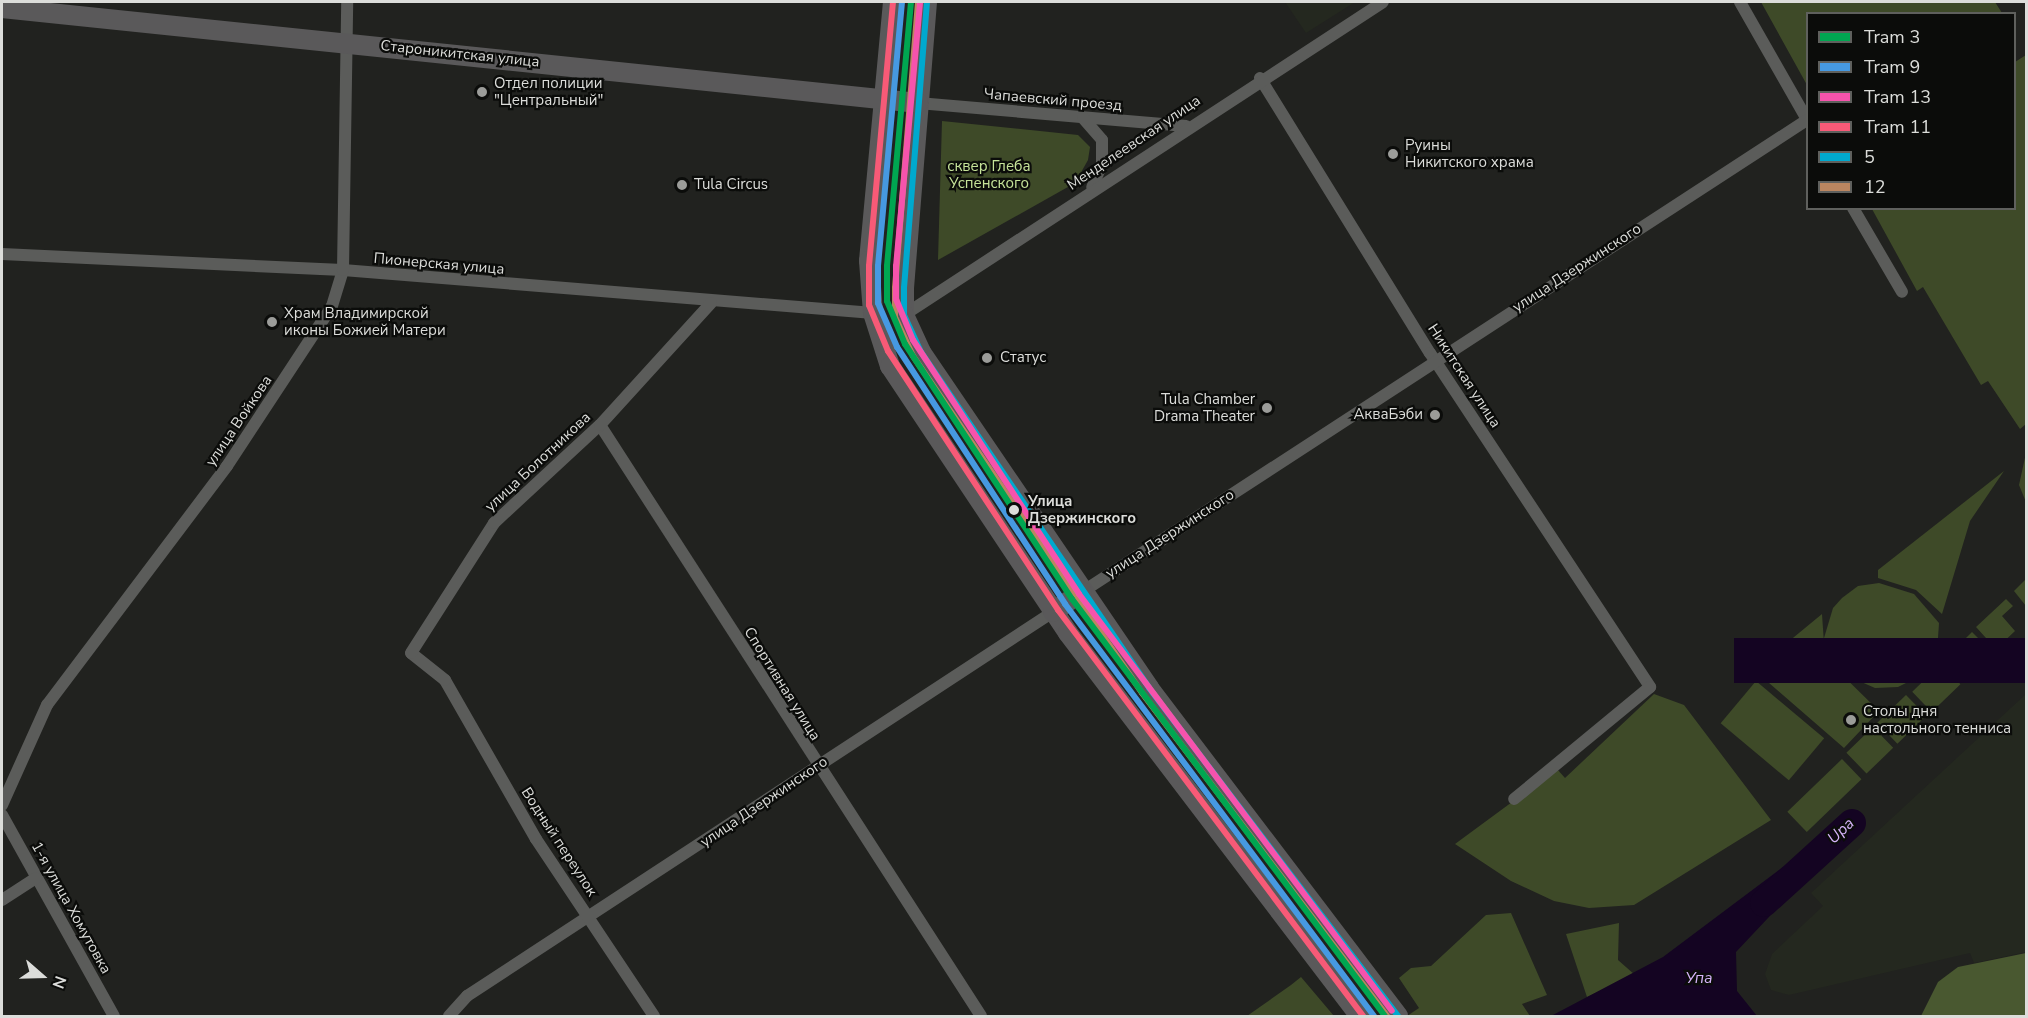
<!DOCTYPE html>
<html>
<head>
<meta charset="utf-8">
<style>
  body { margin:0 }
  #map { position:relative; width:2028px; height:1018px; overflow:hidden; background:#21221f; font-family:"Nunito Sans",sans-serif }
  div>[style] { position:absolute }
  .built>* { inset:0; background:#24281f }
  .green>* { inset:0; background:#3e4a28; transform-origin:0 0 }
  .forest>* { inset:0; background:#495830 }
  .water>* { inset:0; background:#140422; transform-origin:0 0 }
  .river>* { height:28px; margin:-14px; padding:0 14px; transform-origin:14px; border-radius:14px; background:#140422 }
  .street>* { height:12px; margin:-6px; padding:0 6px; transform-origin:6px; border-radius:6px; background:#5b5c5a }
  .primary>* { height:20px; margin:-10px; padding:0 10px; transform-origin:10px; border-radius:10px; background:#5a595a }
  .bus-1>* { height:6px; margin:-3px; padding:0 3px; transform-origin:3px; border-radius:3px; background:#00a9ce }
  .bus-2>* { height:6px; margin:-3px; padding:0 3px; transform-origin:3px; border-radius:3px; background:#bb8660 }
  .tram-1>* { height:6px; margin:-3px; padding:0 3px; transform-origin:3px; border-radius:3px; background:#00a651 }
  .tram-2>* { height:6px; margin:-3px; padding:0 3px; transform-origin:3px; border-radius:3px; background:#4699e1 }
  .tram-3>* { height:6px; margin:-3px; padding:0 3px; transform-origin:3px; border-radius:3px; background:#f653ac }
  .tram-4>* { height:6px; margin:-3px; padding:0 3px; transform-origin:3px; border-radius:3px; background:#f75a77 }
  .dots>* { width:16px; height:16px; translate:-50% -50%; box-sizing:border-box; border:3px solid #0b0c0a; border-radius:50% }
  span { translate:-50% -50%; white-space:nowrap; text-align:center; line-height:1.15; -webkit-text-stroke:4.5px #0b0c0a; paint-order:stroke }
  .street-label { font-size:15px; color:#dcddda }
  .poi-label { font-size:15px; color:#dcddda }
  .left { translate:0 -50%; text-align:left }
  .right { translate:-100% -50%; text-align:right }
  .park-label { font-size:15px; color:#c6e399 }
  .stop-label { font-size:15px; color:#dcddda; font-weight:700 }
  .water-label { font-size:16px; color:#d5b4f9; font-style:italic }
  .frame { position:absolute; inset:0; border:3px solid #dcddda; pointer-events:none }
  .legend { position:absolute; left:1806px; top:12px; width:210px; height:198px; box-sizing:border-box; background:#0b0c0a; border:2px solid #5f605d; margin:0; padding:8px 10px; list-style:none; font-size:18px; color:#dcddda }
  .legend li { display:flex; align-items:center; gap:12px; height:30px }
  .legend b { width:30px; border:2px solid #5f605d }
  .north { position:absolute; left:12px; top:946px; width:60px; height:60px; -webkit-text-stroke:4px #0b0c0a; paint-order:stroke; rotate:110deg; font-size:16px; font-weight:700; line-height:24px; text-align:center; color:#dcddda }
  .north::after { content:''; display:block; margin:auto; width:21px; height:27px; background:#dcddda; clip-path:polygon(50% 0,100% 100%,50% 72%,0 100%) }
</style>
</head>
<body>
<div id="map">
  <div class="built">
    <div style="clip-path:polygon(1285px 2px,1355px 2px,1306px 33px)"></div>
    <div style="clip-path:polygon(2026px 694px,2026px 952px,1974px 963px,1970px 953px,1789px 995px,1771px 990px,1765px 974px,1772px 954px,1823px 906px,1811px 893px)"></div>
  </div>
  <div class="green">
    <div style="clip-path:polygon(1761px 2px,1995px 2px,2002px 13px,1808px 14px,1807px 85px)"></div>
    <div style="clip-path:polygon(2026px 55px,2026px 424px,2020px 429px,1988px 381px,1981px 385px,1923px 287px,1917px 291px,1872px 209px,2014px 208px,2015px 62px)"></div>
    <div style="clip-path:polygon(942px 121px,1078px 135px,1090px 147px,1088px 160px,1075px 183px,938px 260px)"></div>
    <div style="clip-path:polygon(2026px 453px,2026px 502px,2019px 485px)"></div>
    <div style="clip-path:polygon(2004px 471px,1970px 521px,1942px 614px,1916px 590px,1878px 578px,1878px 570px)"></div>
    <div style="clip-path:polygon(2026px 579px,2026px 606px,2014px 591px)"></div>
    <div style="clip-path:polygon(1879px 583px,1914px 594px,1939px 623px,1937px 653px,1912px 680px,1898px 687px,1875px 688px,1859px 681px,1829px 656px,1824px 638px,1833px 608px,1842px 598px,1858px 586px)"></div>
    <div style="clip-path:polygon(2006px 599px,2013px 606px,2002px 616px,2015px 631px,1996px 649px,1976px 627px)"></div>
    <div style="clip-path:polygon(1822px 614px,1825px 658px,1879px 711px,1844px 748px,1754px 670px)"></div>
    <div style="left:1972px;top:632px;width:28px;height:39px;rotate:45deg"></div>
    <div style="left:1941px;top:664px;width:28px;height:40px;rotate:46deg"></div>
    <div style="left:1756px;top:681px;width:89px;height:55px;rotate:40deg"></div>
    <div style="clip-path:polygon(1654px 694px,1684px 705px,1771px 820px,1634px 905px,1589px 908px,1554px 901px,1511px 881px,1455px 844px,1557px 769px,1565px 778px)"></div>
    <div style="left:1906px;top:695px;width:29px;height:40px;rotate:46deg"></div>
    <div style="left:1873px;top:727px;width:29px;height:37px;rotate:46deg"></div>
    <div style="left:1842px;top:759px;width:28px;height:76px;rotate:46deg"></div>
    <div style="clip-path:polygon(1511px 913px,1547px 995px,1522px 1004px,1530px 1016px,1407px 1016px,1419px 1008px,1399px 978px,1411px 968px,1431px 966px,1486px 915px)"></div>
    <div style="clip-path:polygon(1619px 923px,1618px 960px,1635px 975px,1587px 997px,1566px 934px)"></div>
    <div style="clip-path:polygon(1301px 977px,1334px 1016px,1247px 1016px,1291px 985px)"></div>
  </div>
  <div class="forest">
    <div style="clip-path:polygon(2026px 953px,2026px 1016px,1921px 1016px,1938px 982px,1958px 967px)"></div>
  </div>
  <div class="water">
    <div style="left:2026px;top:638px;width:45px;height:292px;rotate:90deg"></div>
    <div style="clip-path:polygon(1783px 867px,1799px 885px,1736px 952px,1737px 991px,1757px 1016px,1551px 1016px,1663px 957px)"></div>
  </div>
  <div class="river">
    <div style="left:1764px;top:903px;width:119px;rotate:-42.3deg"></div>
  </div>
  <div class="street">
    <div style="left:1740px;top:2px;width:137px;rotate:60.3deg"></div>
    <div style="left:1260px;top:78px;width:323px;rotate:58.3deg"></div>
    <div style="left:1430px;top:353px;width:400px;rotate:56.6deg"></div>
    <div style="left:1650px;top:687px;width:176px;rotate:140.5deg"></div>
    <div style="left:918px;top:103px;width:269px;rotate:4.9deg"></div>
    <div style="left:1083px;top:118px;width:29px;rotate:49deg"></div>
    <div style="left:1102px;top:140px;width:24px;rotate:90deg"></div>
    <div style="left:1102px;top:164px;width:25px;rotate:113deg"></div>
    <div style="left:1853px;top:208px;width:97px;rotate:59.7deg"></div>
    <div style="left:2px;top:254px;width:341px;rotate:2.7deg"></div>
    <div style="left:343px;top:270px;width:532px;rotate:4.64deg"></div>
    <div style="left:904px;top:315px;width:572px;rotate:-33.16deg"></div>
    <div style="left:600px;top:425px;width:703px;rotate:57.19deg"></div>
    <div style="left:1082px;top:592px;width:865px;rotate:-33.07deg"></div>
    <div style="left:2px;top:805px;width:110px;rotate:-65.8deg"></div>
    <div style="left:47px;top:705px;width:299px;rotate:-53deg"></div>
    <div style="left:227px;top:466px;width:191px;rotate:-56.7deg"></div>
    <div style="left:332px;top:306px;width:38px;rotate:-73deg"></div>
    <div style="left:343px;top:270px;width:268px;rotate:-89.1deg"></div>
    <div style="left:2px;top:815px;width:230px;rotate:60.9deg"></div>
    <div style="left:2px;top:900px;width:40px;rotate:-32.9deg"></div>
    <div style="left:449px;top:1016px;width:27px;rotate:-48deg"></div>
    <div style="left:467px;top:996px;width:701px;rotate:-33.24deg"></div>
    <div style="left:654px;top:1016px;width:213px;rotate:-123.7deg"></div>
    <div style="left:536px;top:839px;width:183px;rotate:-119.8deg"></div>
    <div style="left:445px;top:680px;width:43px;rotate:-141.5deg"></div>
    <div style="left:411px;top:653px;width:154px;rotate:-57.4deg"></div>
    <div style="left:494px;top:523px;width:144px;rotate:-42.8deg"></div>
    <div style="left:600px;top:425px;width:165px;rotate:-47.7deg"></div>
  </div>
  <div class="primary">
    <div style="left:893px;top:2px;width:260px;rotate:95.3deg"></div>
    <div style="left:869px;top:261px;width:52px;rotate:85.6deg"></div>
    <div style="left:873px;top:313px;width:56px;rotate:72.2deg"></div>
    <div style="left:890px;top:366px;width:321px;rotate:56.3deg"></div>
    <div style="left:1068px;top:633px;width:482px;rotate:52.7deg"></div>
    <div style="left:927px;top:2px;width:287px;rotate:94.6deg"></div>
    <div style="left:904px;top:288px;width:27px;rotate:90deg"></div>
    <div style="left:904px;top:315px;width:41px;rotate:65.3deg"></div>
    <div style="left:921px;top:352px;width:406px;rotate:55.8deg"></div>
    <div style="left:1149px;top:688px;width:412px;rotate:52.8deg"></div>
    <div style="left:2px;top:8px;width:921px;rotate:5.92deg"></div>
    <div style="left:1053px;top:612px;width:35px;rotate:-35deg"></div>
  </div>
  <div class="bus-1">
    <div style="left:927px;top:2px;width:287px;rotate:94.6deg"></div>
    <div style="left:904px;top:288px;width:27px;rotate:90deg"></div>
    <div style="left:904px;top:315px;width:41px;rotate:65.3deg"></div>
    <div style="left:921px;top:352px;width:406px;rotate:55.8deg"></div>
    <div style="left:1149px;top:688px;width:412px;rotate:52.8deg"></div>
  </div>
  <div class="bus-2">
    <div style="left:918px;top:2px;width:287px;rotate:94.6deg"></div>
    <div style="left:895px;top:288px;width:29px;rotate:90deg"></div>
    <div style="left:895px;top:317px;width:43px;rotate:65.2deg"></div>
    <div style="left:913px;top:356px;width:407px;rotate:55.8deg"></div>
    <div style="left:1142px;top:693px;width:405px;rotate:52.8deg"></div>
  </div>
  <div class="tram-1">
    <div style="left:911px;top:2px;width:265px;rotate:95.2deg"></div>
    <div style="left:887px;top:266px;width:35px;rotate:90deg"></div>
    <div style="left:887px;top:301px;width:47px;rotate:67.3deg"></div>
    <div style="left:905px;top:344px;width:305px;rotate:56.8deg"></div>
    <div style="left:1072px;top:599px;width:521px;rotate:53.11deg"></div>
  </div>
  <div class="tram-2">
    <div style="left:902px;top:2px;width:265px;rotate:95.2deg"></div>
    <div style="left:878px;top:266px;width:37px;rotate:90deg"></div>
    <div style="left:878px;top:303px;width:48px;rotate:66.6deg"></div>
    <div style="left:897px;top:347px;width:307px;rotate:56.8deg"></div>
    <div style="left:1065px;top:604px;width:515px;rotate:53.13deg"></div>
  </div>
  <div class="tram-3">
    <div style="left:920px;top:3px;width:264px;rotate:95.2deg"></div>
    <div style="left:896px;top:266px;width:33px;rotate:90deg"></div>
    <div style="left:896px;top:299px;width:44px;rotate:67.5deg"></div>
    <div style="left:913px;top:340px;width:303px;rotate:56.8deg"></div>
    <div style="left:1079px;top:594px;width:521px;rotate:53.11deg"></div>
  </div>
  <div class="tram-4">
    <div style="left:893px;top:2px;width:265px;rotate:95.2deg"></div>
    <div style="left:869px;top:266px;width:39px;rotate:90deg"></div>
    <div style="left:869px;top:305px;width:50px;rotate:67.6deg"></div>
    <div style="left:888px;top:351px;width:310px;rotate:56.7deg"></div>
    <div style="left:1058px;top:610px;width:508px;rotate:53.08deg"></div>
  </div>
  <div class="dots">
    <div style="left:482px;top:92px;background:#9b9c99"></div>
    <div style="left:1393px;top:154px;background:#9b9c99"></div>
    <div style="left:682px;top:185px;background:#9b9c99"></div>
    <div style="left:272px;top:322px;background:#9b9c99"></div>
    <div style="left:987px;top:358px;background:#9b9c99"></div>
    <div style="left:1267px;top:408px;background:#9b9c99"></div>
    <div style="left:1435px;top:415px;background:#9b9c99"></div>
    <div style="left:1014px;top:510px;background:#dcddda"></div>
    <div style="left:1851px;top:720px;background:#9b9c99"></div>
  </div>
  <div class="street-label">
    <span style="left:460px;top:54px;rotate:6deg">Староникитская улица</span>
    <span style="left:1053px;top:100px;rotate:5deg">Чапаевский проезд</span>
    <span style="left:1134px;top:143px;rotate:-34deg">Менделеевская улица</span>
    <span style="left:439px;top:264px;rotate:5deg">Пионерская улица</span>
    <span style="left:1577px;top:268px;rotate:-33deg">улица Дзержинского</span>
    <span style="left:1464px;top:376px;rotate:57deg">Никитская улица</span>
    <span style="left:239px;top:421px;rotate:-56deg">улица Войкова</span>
    <span style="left:538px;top:462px;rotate:-43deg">улица Болотникова</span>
    <span style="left:1170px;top:534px;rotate:-33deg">улица Дзержинского</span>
    <span style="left:782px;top:684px;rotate:58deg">Спортивная улица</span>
    <span style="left:764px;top:802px;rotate:-34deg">улица Дзержинского</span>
    <span style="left:559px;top:842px;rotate:57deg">Водный переулок</span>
    <span style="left:71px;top:908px;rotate:61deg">1-я улица Хомутовка</span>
  </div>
  <div class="poi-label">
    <span class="left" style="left:494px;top:92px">Отдел полиции<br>"Центральный"</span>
    <span class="left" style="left:1405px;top:154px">Руины<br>Никитского храма</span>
    <span class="left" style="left:694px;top:185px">Tula Circus</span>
    <span class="left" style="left:284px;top:322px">Храм Владимирской<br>иконы Божией Матери</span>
    <span class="left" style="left:1000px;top:358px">Статус</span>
    <span class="right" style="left:1255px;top:408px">Tula Chamber<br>Drama Theater</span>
    <span class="right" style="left:1423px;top:415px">АкваБэби</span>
    <span class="left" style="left:1863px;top:720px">Cтолы дня<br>настольного тенниса</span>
  </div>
  <div class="park-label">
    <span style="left:989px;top:175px">сквер Глеба<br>Успенского</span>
  </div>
  <div class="stop-label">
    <span class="left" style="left:1028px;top:510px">Улица<br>Дзержинского</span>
  </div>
  <div class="water-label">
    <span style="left:1841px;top:831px;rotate:-43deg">Upa</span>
    <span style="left:1699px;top:978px">Упа</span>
  </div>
  <div class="frame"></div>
  <ul class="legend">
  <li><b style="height:8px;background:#00a651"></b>Tram 3</li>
  <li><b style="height:8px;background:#4699e1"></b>Tram 9</li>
  <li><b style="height:8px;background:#f653ac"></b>Tram 13</li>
  <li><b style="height:8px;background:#f75a77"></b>Tram 11</li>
  <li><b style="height:8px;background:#00a9ce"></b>5</li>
  <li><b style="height:8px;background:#bb8660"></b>12</li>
  </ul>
  <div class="north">N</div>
</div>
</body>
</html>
